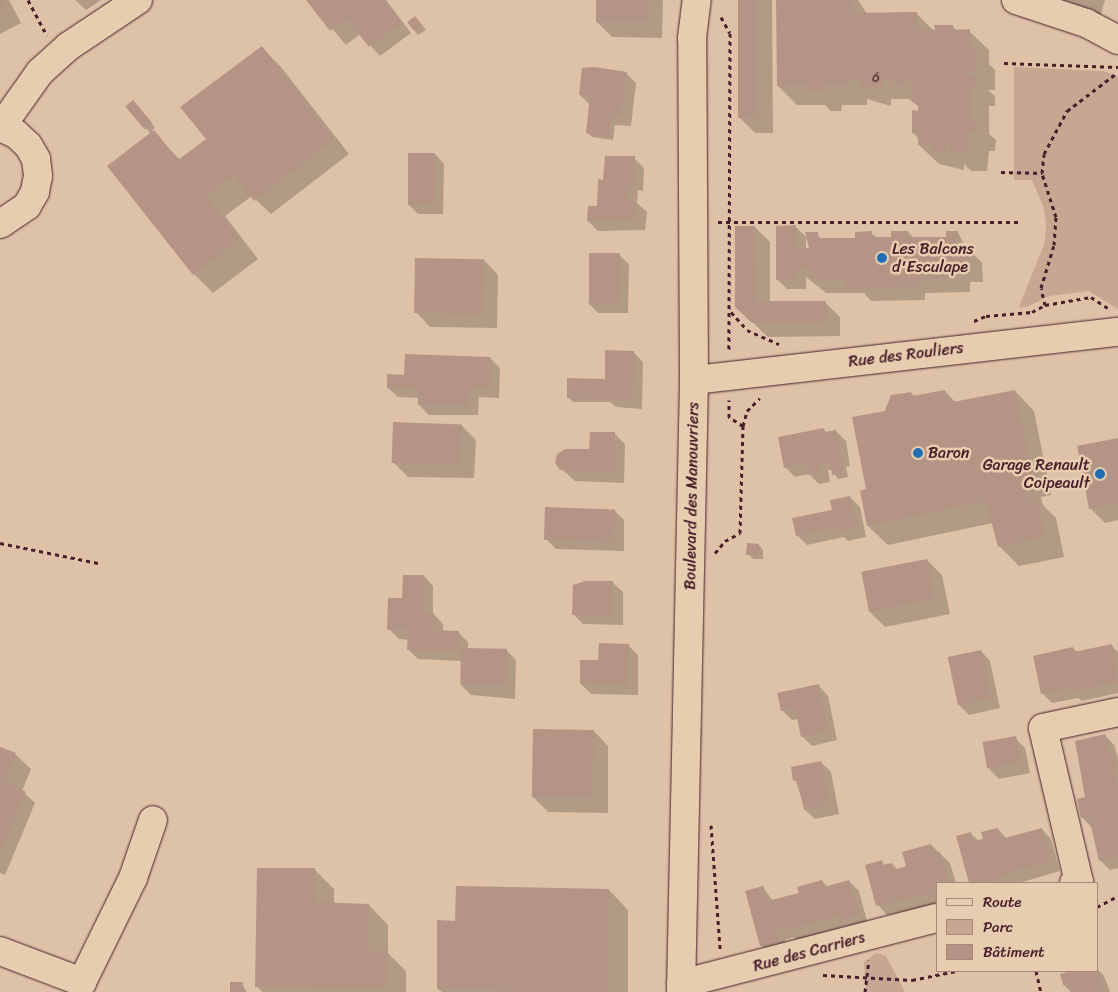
<!DOCTYPE html>
<html>
<head>
<meta charset="utf-8">
<style>
  body { margin:0 }
  #map { position:relative; width:1118px; height:992px; overflow:hidden; background:#dec2a7; font-family:Sriracha,sans-serif }
  div>[style] { position:absolute }
  .green>* { inset:0; background:#c5a792 }
  .shadow>* { inset:0; background:#0003 }
  .building>* { inset:0; background:#b49484; transform-origin:0 0 }
  .path>* { height:3px; margin-top:-1.5px; transform-origin:0; background:repeating-linear-gradient(90deg,#4a1f2b 0 4px,transparent 0 8px) }
  .roads { filter:drop-shadow(0 0 1px #4a1f2b) drop-shadow(0 0 1px #4a1f2b) }
  .minor>* { height:28px; margin:-14px; padding:0 14px; transform-origin:14px; border-radius:14px; background:#e7cdaf }
  .dots>* { width:14px; height:14px; translate:-50% -50%; box-sizing:border-box; border:2px solid #e7cdaf; border-radius:50% }
  span { translate:-50% -50%; white-space:nowrap; text-align:center; line-height:1.15; -webkit-text-stroke:5px #e7cdaf; paint-order:stroke }
  .number-label { font-size:14px; color:#643c41 }
  .number-label span { -webkit-text-stroke-width:0 }
  .poi-label { font-size:16px; color:#4a1f2b }
  .left { translate:0 -50%; text-align:left }
  .right { translate:-100% -50%; text-align:right }
  .street-label { font-size:16px; color:#4a1f2b }
  .legend { position:absolute; left:936px; top:882px; width:162px; height:90px; box-sizing:border-box; background:#e7cdaf; border:1px solid #a8877a; margin:0; padding:6px 9px; list-style:none; font-size:15px; color:#4a1f2b }
  .legend li { display:flex; align-items:center; gap:10px; height:25px }
  .legend b { width:25px; border:1px solid #a8877a }
</style>
</head>
<body>
<div id="map">
  <div class="green">
    <div style="clip-path:polygon(1014px 67px,1103px 71px,1118px 76px,1118px 309px,1089px 291px,1049px 296px,1027px 307px,1019px 307px,1045px 242px,1046px 223px,1044px 208px,1032px 180px,1014px 180px)"></div>
    <div style="clip-path:polygon(876px 953px,886px 956px,905px 992px,866px 992px,864px 962px)"></div>
  </div>
  <div class="shadow">
    <div style="clip-path:polygon(0 0,9px 0,21px 23px,0 34px)"></div>
    <div style="clip-path:polygon(75px 0,101px 0,86px 10px)"></div>
    <div style="clip-path:polygon(308px 0,386px 0,411px 33px,380px 56px,360px 34px,346px 45px)"></div>
    <div style="clip-path:polygon(597px 0,663px 0,662px 38px,612px 37px,597px 22px)"></div>
    <div style="clip-path:polygon(740px 0,772px 0,773px 133px,755px 133px,740px 118px)"></div>
    <div style="clip-path:polygon(778px 0,858px 0,867px 14px,917px 14px,934px 31px,952px 26px,957px 31px,969px 31px,989px 50px,989px 64px,995px 70px,995px 90px,988px 90px,995px 96px,995px 106px,989px 106px,989px 134px,996px 140px,995px 151px,989px 151px,987px 171px,971px 171px,964px 164px,964px 170px,939px 164px,919px 145px,919px 139px,913px 133px,919px 107px,909px 99px,891px 99px,891px 106px,867px 99px,867px 105px,842px 105px,841px 111px,831px 111px,825px 105px,797px 105px,778px 86px)"></div>
    <div style="clip-path:polygon(1055px 0,1105px 0,1100px 17px)"></div>
    <div style="clip-path:polygon(420px 22px,426px 30px,418px 35px,414px 30px)"></div>
    <div style="clip-path:polygon(262px 48px,281px 67px,349px 154px,271px 214px,252px 196px,225px 216px,258px 259px,213px 293px,194px 274px,151px 134px,127px 106px,138px 106px,155px 128px,152px 130px,180px 160px,208px 139px)"></div>
    <div style="clip-path:polygon(626px 73px,636px 83px,631px 126px,615px 125px,613px 140px,592px 137px,587px 132px,590px 105px,580px 95px)"></div>
    <div style="clip-path:polygon(435px 154px,444px 164px,443px 214px,418px 214px,408px 204px)"></div>
    <div style="clip-path:polygon(634px 158px,644px 168px,643px 191px,638px 190px,637px 203px,647px 212px,645px 230px,598px 231px,588px 221px)"></div>
    <div style="clip-path:polygon(755px 227px,770px 242px,770px 302px,825px 302px,840px 317px,840px 336px,768px 337px,736px 306px)"></div>
    <div style="clip-path:polygon(evenodd,796px 227px,806px 237px,817px 233px,822px 241px,860px 241px,871px 233px,876px 237px,897px 241px,908px 232px,913px 237px,950px 241px,948px 232px,958px 232px,963px 243px,957px 243px,968px 248px,982px 263px,983px 282px,970px 282px,970px 292px,925px 293px,925px 300px,871px 301px,864px 293px,826px 293px,806px 277px,806px 289px,787px 289px,777px 279px,796px 227px,806px 239px,810px 243px,810px 249px,806px 250px,806px 239px)"></div>
    <div style="clip-path:polygon(619px 255px,629px 264px,628px 313px,598px 313px,588px 303px)"></div>
    <div style="clip-path:polygon(484px 260px,498px 275px,497px 328px,430px 327px,416px 312px)"></div>
    <div style="clip-path:polygon(633px 352px,643px 362px,642px 409px,616px 407px,610px 402px,573px 402px,568px 397px,606px 380px)"></div>
    <div style="clip-path:polygon(490px 358px,500px 368px,499px 398px,479px 397px,478px 415px,429px 415px,419px 405px,419px 398px,398px 397px,388px 388px,405px 376px)"></div>
    <div style="clip-path:polygon(945px 391px,956px 403px,1015px 391px,1034px 411px,1051px 495px,1041px 497px,1043px 505px,1056px 518px,1064px 557px,1019px 566px,999px 546px,993px 523px,888px 545px,868px 526px,867px 490px,886px 407px,892px 396px,911px 393px,915px 397px)"></div>
    <div style="clip-path:polygon(461px 425px,476px 440px,474px 478px,408px 477px,393px 462px)"></div>
    <div style="clip-path:polygon(823px 429px,827px 433px,836px 431px,846px 441px,850px 466px,846px 467px,848px 477px,838px 479px,832px 470px,828px 470px,830px 482px,819px 484px,809px 474px,795px 477px,785px 467px)"></div>
    <div style="clip-path:polygon(615px 434px,625px 444px,624px 483px,575px 481px,558px 466px)"></div>
    <div style="clip-path:polygon(1118px 439px,1118px 520px,1105px 523px,1090px 508px)"></div>
    <div style="clip-path:polygon(850px 497px,860px 507px,866px 537px,848px 541px,844px 537px,807px 545px,797px 535px)"></div>
    <div style="clip-path:polygon(614px 510px,624px 520px,624px 551px,556px 549px,546px 539px)"></div>
    <div style="clip-path:polygon(759px 545px,763px 550px,763px 559px,753px 559px,748px 554px)"></div>
    <div style="clip-path:polygon(927px 560px,942px 575px,950px 614px,885px 627px,870px 612px)"></div>
    <div style="clip-path:polygon(424px 576px,433px 586px,433px 613px,443px 624px,443px 632px,458px 632px,468px 642px,468px 649px,506px 650px,516px 660px,515px 699px,471px 695px,461px 685px,462px 661px,418px 659px,409px 650px,409px 640px,399px 639px,389px 629px,403px 600px)"></div>
    <div style="clip-path:polygon(613px 583px,623px 592px,623px 625px,583px 624px,573px 614px)"></div>
    <div style="clip-path:polygon(628px 645px,638px 655px,638px 695px,591px 694px,581px 684px,600px 662px)"></div>
    <div style="clip-path:polygon(1111px 645px,1118px 652px,1118px 693px,1082px 701px,1078px 698px,1052px 703px,1042px 693px,1073px 648px,1077px 652px)"></div>
    <div style="clip-path:polygon(981px 651px,990px 661px,1000px 708px,969px 715px,959px 705px)"></div>
    <div style="clip-path:polygon(819px 686px,828px 696px,837px 740px,812px 746px,802px 736px,798px 719px,792px 720px,782px 710px)"></div>
    <div style="clip-path:polygon(594px 731px,608px 746px,608px 813px,548px 812px,533px 797px)"></div>
    <div style="clip-path:polygon(1105px 735px,1114px 745px,1118px 757px,1118px 868px,1110px 870px,1100px 860px,1092px 828px,1083px 818px)"></div>
    <div style="clip-path:polygon(1015px 738px,1025px 748px,1030px 773px,999px 779px,989px 769px)"></div>
    <div style="clip-path:polygon(0 748px,16px 755px,31px 769px,22px 791px,35px 803px,5px 875px,0 873px)"></div>
    <div style="clip-path:polygon(821px 762px,831px 772px,839px 814px,815px 819px,805px 810px,792px 768px)"></div>
    <div style="clip-path:polygon(998px 829px,1007px 839px,1042px 829px,1051px 839px,1060px 871px,1019px 883px,970px 883px,958px 837px,971px 834px,979px 841px)"></div>
    <div style="clip-path:polygon(931px 845px,950px 863px,956px 883px,937px 883px,937px 904px,887px 915px,878px 905px,882px 862px,885px 866px,892px 864px,898px 870px,908px 867px)"></div>
    <div style="clip-path:polygon(314px 869px,334px 889px,334px 904px,369px 905px,388px 925px,388px 953px,406px 971px,406px 992px,262px 992px,257px 986px)"></div>
    <div style="clip-path:polygon(822px 881px,828px 887px,849px 881px,859px 891px,868px 925px,851px 930px,847px 926px,797px 940px,794px 937px,785px 940px,788px 951px,771px 955px,761px 945px,763px 887px,773px 901px,801px 894px)"></div>
    <div style="clip-path:polygon(609px 890px,628px 910px,628px 992px,442px 992px,438px 989px,457px 923px)"></div>
    <div style="clip-path:polygon(1097px 969px,1104px 976px,1110px 992px,1071px 992px,1064px 985px,1062px 975px)"></div>
    <div style="clip-path:polygon(242px 984px,247px 992px,231px 992px)"></div>
  </div>
  <div class="building">
    <div style="clip-path:polygon(0 0,7px 8px,0 12px)"></div>
    <div style="clip-path:polygon(306px 0,385px 0,402px 23px,369px 47px,347px 19px,330px 31px)"></div>
    <div style="left:596px;top:0;width:52px;height:22px"></div>
    <div style="left:738px;top:0;width:20px;height:118px"></div>
    <div style="clip-path:polygon(776px 0,854px 0,854px 12px,848px 13px,917px 12px,917px 29px,935px 30px,934px 25px,953px 25px,953px 30px,970px 29px,970px 49px,976px 50px,976px 71px,970px 71px,969px 75px,976px 75px,976px 87px,970px 87px,970px 120px,977px 119px,976px 132px,970px 132px,968px 152px,950px 152px,950px 145px,945px 146px,945px 151px,932px 151px,932px 145px,918px 145px,918px 133px,912px 133px,912px 110px,918px 111px,918px 101px,912px 102px,912px 80px,906px 80px,906px 86px,894px 86px,894px 80px,883px 80px,883px 87px,860px 87px,860px 81px,848px 80px,848px 86px,823px 86px,822px 92px,810px 92px,810px 86px,777px 86px)"></div>
    <div style="left:415px;top:16px;width:11px;height:10px;rotate:52deg"></div>
    <div style="clip-path:polygon(262px 46px,334px 139px,254px 201px,234px 175px,206px 196px,240px 239px,193px 275px,107px 166px,154px 130px,178px 160px,206px 139px,180px 107px)"></div>
    <div style="clip-path:polygon(595px 67px,627px 72px,621px 117px,612px 116px,609px 137px,586px 133px,590px 96px,579px 95px,582px 68px)"></div>
    <div style="left:133px;top:100px;width:30px;height:10px;rotate:50deg"></div>
    <div style="left:408px;top:153px;width:27px;height:52px"></div>
    <div style="clip-path:polygon(605px 156px,635px 156px,633px 188px,628px 188px,628px 200px,637px 201px,636px 220px,587px 221px,588px 206px,597px 206px,598px 179px,603px 180px)"></div>
    <div style="clip-path:polygon(796px 225px,797px 249px,809px 248px,805px 232px,818px 232px,818px 238px,855px 238px,855px 232px,872px 231px,872px 237px,891px 237px,891px 231px,908px 231px,908px 237px,946px 237px,946px 231px,958px 231px,955px 246px,968px 247px,968px 267px,956px 267px,956px 278px,921px 278px,921px 286px,845px 287px,845px 279px,810px 279px,810px 269px,797px 269px,797px 280px,776px 280px,776px 226px)"></div>
    <div style="clip-path:polygon(735px 226px,755px 226px,756px 301px,826px 301px,826px 322px,752px 323px,735px 307px)"></div>
    <div style="left:589px;top:253px;width:31px;height:50px"></div>
    <div style="left:415px;top:258px;width:69px;height:55px;rotate:1deg"></div>
    <div style="clip-path:polygon(605px 350px,634px 351px,633px 399px,567px 398px,567px 378px,605px 379px)"></div>
    <div style="clip-path:polygon(405px 354px,491px 357px,490px 388px,470px 388px,469px 406px,418px 405px,418px 389px,387px 388px,387px 374px,404px 375px)"></div>
    <div style="clip-path:polygon(945px 390px,948px 403px,1015px 390px,1032px 476px,1022px 477px,1027px 499px,1037px 497px,1045px 537px,998px 547px,986px 501px,867px 526px,860px 491px,866px 489px,852px 417px,885px 411px,891px 395px,911px 392px,912px 396px)"></div>
    <div style="left:393px;top:422px;width:69px;height:41px;rotate:2deg"></div>
    <div style="clip-path:polygon(824px 428px,825px 432px,836px 430px,844px 473px,832px 475px,830px 462px,819px 464px,821px 473px,808px 475px,806px 463px,784px 468px,778px 437px)"></div>
    <div style="clip-path:polygon(590px 432px,615px 432px,615px 473px,560px 470px,555px 463px,557px 454px,565px 449px,589px 449px)"></div>
    <div style="clip-path:polygon(1118px 438px,1118px 503px,1089px 509px,1077px 446px)"></div>
    <div style="clip-path:polygon(850px 496px,857px 528px,837px 532px,836px 527px,796px 536px,792px 518px,832px 510px,830px 500px)"></div>
    <div style="left:545px;top:507px;width:70px;height:33px;rotate:2deg"></div>
    <div style="left:747px;top:543px;width:12px;height:12px;rotate:5deg"></div>
    <div style="left:927px;top:559px;width:41px;height:67px;rotate:79deg"></div>
    <div style="clip-path:polygon(403px 575px,424px 575px,424px 613px,434px 613px,434px 630px,459px 631px,458px 651px,407px 650px,408px 630px,387px 630px,388px 598px,402px 598px)"></div>
    <div style="clip-path:polygon(585px 581px,613px 581px,613px 615px,572px 615px,573px 585px)"></div>
    <div style="clip-path:polygon(599px 643px,629px 644px,628px 685px,580px 684px,580px 660px,598px 660px)"></div>
    <div style="clip-path:polygon(1112px 644px,1118px 682px,1071px 692px,1069px 688px,1041px 694px,1033px 656px,1073px 647px,1074px 652px)"></div>
    <div style="left:461px;top:648px;width:46px;height:37px;rotate:1deg"></div>
    <div style="left:981px;top:650px;width:49px;height:34px;rotate:78deg"></div>
    <div style="clip-path:polygon(819px 684px,828px 731px,801px 737px,795px 708px,781px 711px,777px 693px)"></div>
    <div style="left:533px;top:729px;width:61px;height:68px;rotate:1deg"></div>
    <div style="clip-path:polygon(1105px 734px,1109px 752px,1114px 750px,1117px 766px,1113px 766px,1118px 785px,1118px 856px,1099px 861px,1089px 817px,1081px 818px,1077px 799px,1085px 797px,1075px 741px)"></div>
    <div style="left:1016px;top:736px;width:27px;height:34px;rotate:80deg"></div>
    <div style="clip-path:polygon(0 747px,16px 753px,5px 782px,26px 792px,0 854px)"></div>
    <div style="clip-path:polygon(821px 761px,830px 804px,804px 810px,798px 780px,793px 781px,791px 767px)"></div>
    <div style="clip-path:polygon(998px 828px,1001px 839px,1042px 828px,1051px 862px,1010px 872px,1011px 875px,989px 881px,990px 883px,969px 883px,956px 836px,971px 832px,974px 841px,983px 839px,981px 832px)"></div>
    <div style="clip-path:polygon(931px 844px,934px 853px,940px 852px,949px 883px,937px 883px,937px 904px,933px 893px,876px 906px,865px 865px,882px 860px,883px 865px,892px 863px,894px 870px,906px 866px,902px 852px)"></div>
    <div style="clip-path:polygon(257px 868px,315px 868px,315px 902px,369px 904px,369px 950px,387px 951px,386px 988px,255px 987px)"></div>
    <div style="clip-path:polygon(822px 880px,824px 887px,849px 880px,859px 915px,840px 921px,839px 916px,786px 931px,785px 927px,776px 930px,779px 941px,760px 946px,745px 891px,763px 886px,767px 901px,799px 893px,797px 887px)"></div>
    <div style="clip-path:polygon(456px 886px,609px 889px,608px 992px,437px 989px,437px 920px,455px 921px)"></div>
    <div style="clip-path:polygon(1072px 971px,1096px 971px,1097px 976px,1100px 975px,1104px 990px,1071px 992px,1069px 984px,1063px 985px,1060px 974px)"></div>
    <div style="left:230px;top:982px;width:13px;height:10px"></div>
  </div>
  <div class="path">
    <div style="left:28px;top:0;width:40px;rotate:62deg"></div>
    <div style="left:721px;top:17px;width:18px;rotate:61deg"></div>
    <div style="left:730px;top:33px;width:318px;rotate:90.2deg"></div>
    <div style="left:1004px;top:63px;width:114px;rotate:2deg"></div>
    <div style="left:1001px;top:172px;width:41px;rotate:1.4deg"></div>
    <div style="left:1042px;top:173px;width:19px;rotate:-84deg"></div>
    <div style="left:1044px;top:154px;width:49px;rotate:-61.9deg"></div>
    <div style="left:1067px;top:111px;width:64px;rotate:-37.4deg"></div>
    <div style="left:718px;top:222px;width:300px"></div>
    <div style="left:1045px;top:305px;width:47px;rotate:-9.9deg"></div>
    <div style="left:1091px;top:297px;width:20px;rotate:33deg"></div>
    <div style="left:731px;top:312px;width:24px;rotate:48deg"></div>
    <div style="left:747px;top:330px;width:35px;rotate:24deg"></div>
    <div style="left:974px;top:321px;width:13px;rotate:-23deg"></div>
    <div style="left:986px;top:316px;width:46px;rotate:-5deg"></div>
    <div style="left:1032px;top:312px;width:15px;rotate:-28deg"></div>
    <div style="left:1045px;top:305px;width:17px;rotate:-103deg"></div>
    <div style="left:1041px;top:288px;width:45px;rotate:-73.2deg"></div>
    <div style="left:1054px;top:245px;width:28px;rotate:-86deg"></div>
    <div style="left:1056px;top:217px;width:46px;rotate:-107.7deg"></div>
    <div style="left:743px;top:426px;width:16px;rotate:-75deg"></div>
    <div style="left:747px;top:411px;width:18px;rotate:-45deg"></div>
    <div style="left:0;top:543px;width:100px;rotate:11.5deg"></div>
    <div style="left:715px;top:553px;width:16px;rotate:-50deg"></div>
    <div style="left:725px;top:541px;width:17px;rotate:-28deg"></div>
    <div style="left:740px;top:533px;width:107px;rotate:-88.4deg"></div>
    <div style="left:743px;top:426px;width:17px;rotate:-147deg"></div>
    <div style="left:729px;top:417px;width:17px;rotate:-90deg"></div>
    <div style="left:711px;top:825px;width:124px;rotate:85.8deg"></div>
    <div style="left:1097px;top:907px;width:24px;rotate:-28deg"></div>
    <div style="left:1036px;top:971px;width:22px;rotate:77deg"></div>
    <div style="left:823px;top:975px;width:89px;rotate:3.2deg"></div>
    <div style="left:912px;top:980px;width:45px;rotate:-11.6deg"></div>
    <div style="left:865px;top:992px;width:32px;rotate:-83deg"></div>
  </div>
  <div class="roads">
    <div class="minor">
      <div style="left:1016px;top:0;width:74px;rotate:18.2deg"></div>
      <div style="left:1086px;top:23px;width:36px;rotate:28deg"></div>
      <div style="left:0;top:127px;width:17px;rotate:24deg"></div>
      <div style="left:16px;top:134px;width:16px;rotate:43deg"></div>
      <div style="left:28px;top:145px;width:16px;rotate:60deg"></div>
      <div style="left:36px;top:159px;width:17px;rotate:83deg"></div>
      <div style="left:38px;top:176px;width:16px;rotate:101deg"></div>
      <div style="left:35px;top:192px;width:16px;rotate:120deg"></div>
      <div style="left:27px;top:206px;width:32px;rotate:146deg"></div>
      <div style="left:1px;top:127px;width:67px;rotate:-54.7deg"></div>
      <div style="left:40px;top:72px;width:39px;rotate:-42deg"></div>
      <div style="left:69px;top:46px;width:83px;rotate:-33.7deg"></div>
      <div style="left:694px;top:380px;width:427px;rotate:-6.5deg"></div>
      <div style="left:1074px;top:883px;width:5px;rotate:-11deg"></div>
      <div style="left:1079px;top:882px;width:158px;rotate:-103.2deg"></div>
      <div style="left:1043px;top:728px;width:77px;rotate:-12deg"></div>
      <div style="left:0;top:951px;width:88px;rotate:20.7deg"></div>
      <div style="left:82px;top:982px;width:116px;rotate:-63.9deg"></div>
      <div style="left:133px;top:878px;width:61px;rotate:-71deg"></div>
      <div style="left:681px;top:984px;width:264px;rotate:-14.5deg"></div>
      <div style="left:681px;top:992px;width:612px;rotate:-88.78deg"></div>
      <div style="left:694px;top:380px;width:342px;rotate:-90.3deg"></div>
      <div style="left:692px;top:38px;width:38px;rotate:-83deg"></div>
    </div>
  </div>
  <div class="dots">
    <div style="left:882px;top:258px;background:#1f6fb2"></div>
    <div style="left:918px;top:453px;background:#1f6fb2"></div>
    <div style="left:1100px;top:474px;background:#1f6fb2"></div>
  </div>
  <div class="number-label">
    <span style="left:876px;top:78px">6</span>
  </div>
  <div class="poi-label">
    <span class="left" style="left:892px;top:258px">Les Balcons<br>d'Esculape</span>
    <span class="left" style="left:928px;top:453px">Baron</span>
    <span class="right" style="left:1090px;top:474px">Garage Renault<br>Coipeault</span>
  </div>
  <div class="street-label">
    <span style="left:906px;top:355px;rotate:-7deg">Rue des Rouliers</span>
    <span style="left:692px;top:496px;rotate:-89deg">Boulevard des Manouvriers</span>
    <span style="left:809px;top:952px;rotate:-15deg">Rue des Carriers</span>
  </div>
  <ul class="legend">
  <li><b style="height:6px;background:#e7cdaf"></b>Route</li>
  <li><b style="height:14px;background:#c5a792"></b>Parc</li>
  <li><b style="height:14px;background:#b49484"></b>Bâtiment</li>
  </ul>
</div>
</body>
</html>
